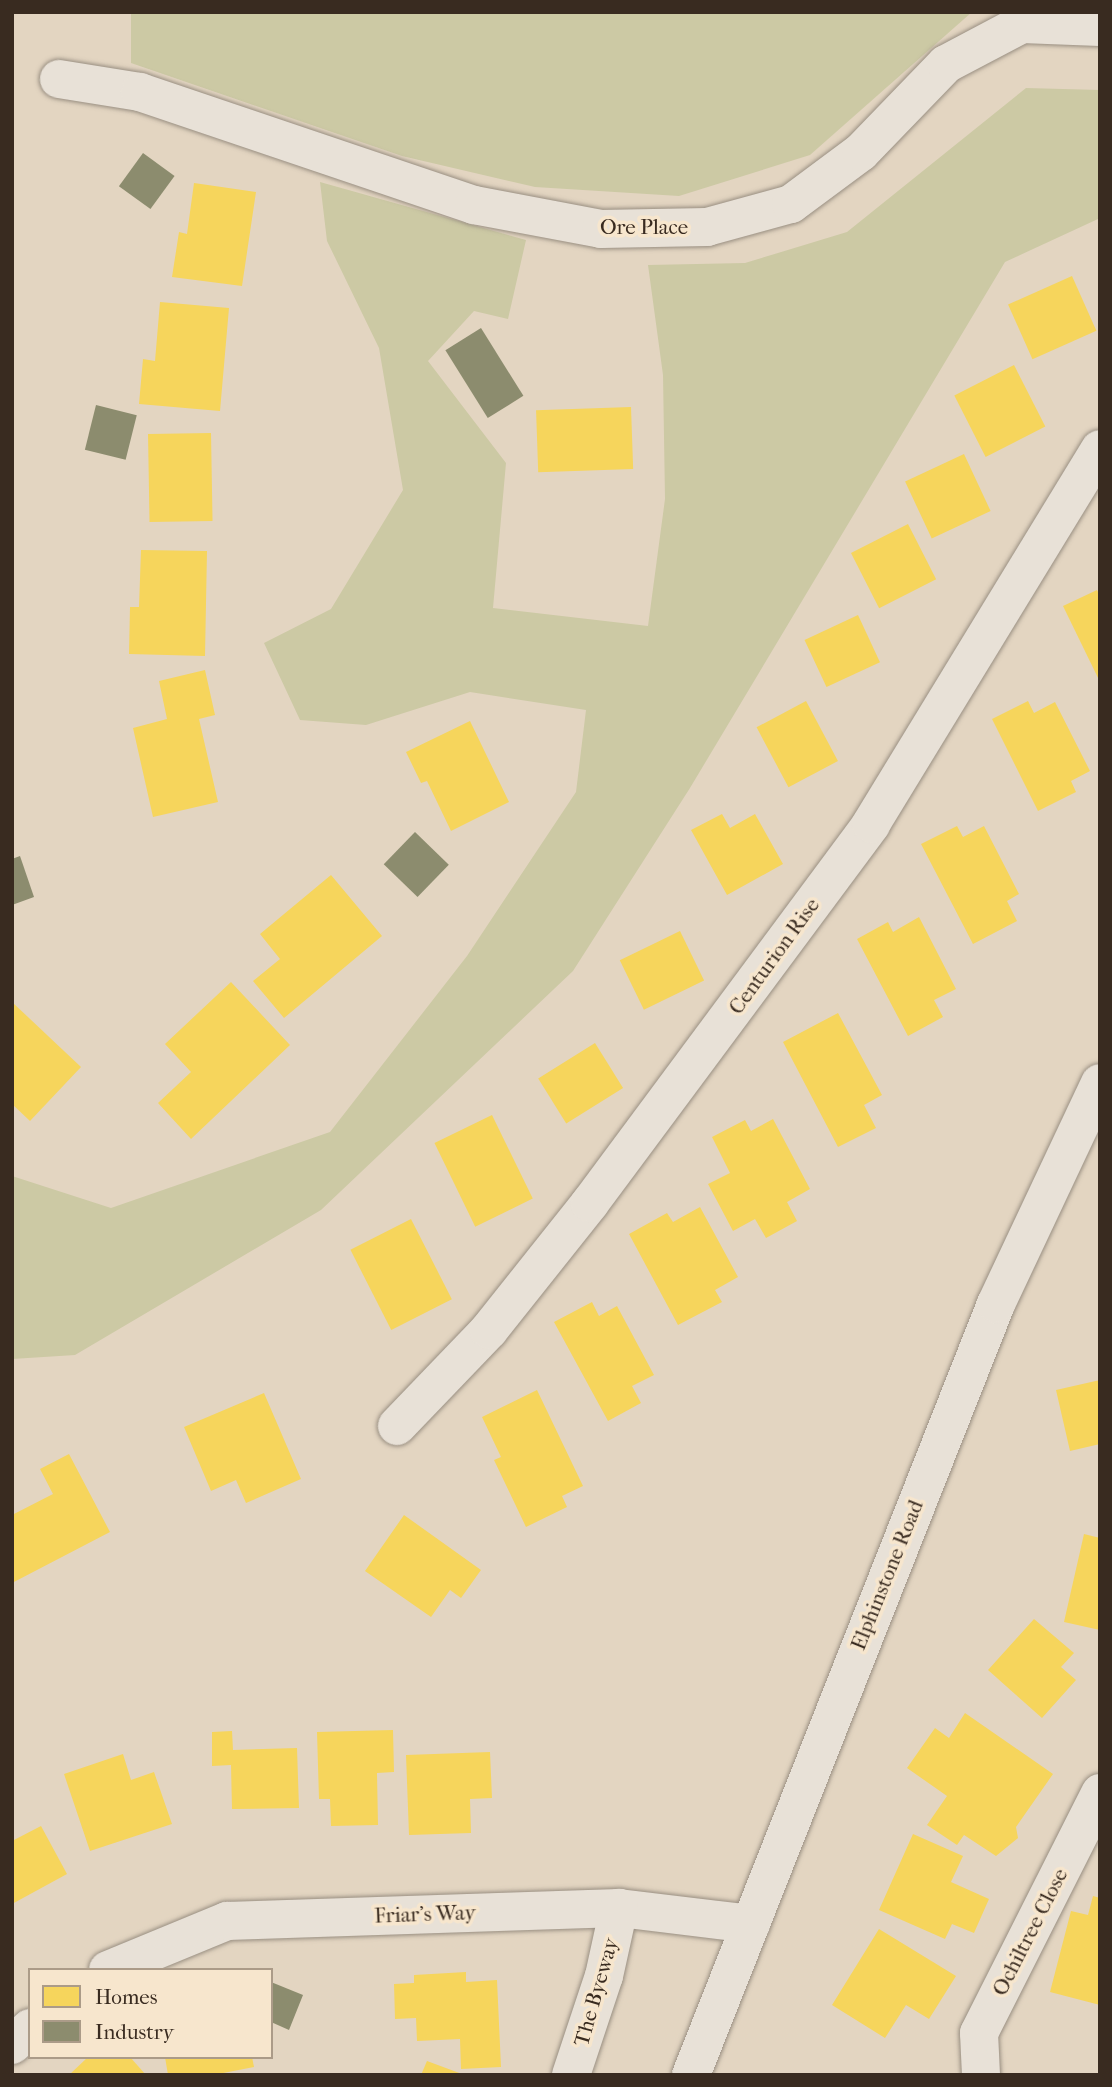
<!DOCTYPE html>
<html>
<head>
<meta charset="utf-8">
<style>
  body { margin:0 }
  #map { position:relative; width:1112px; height:2087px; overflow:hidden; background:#e3d5c1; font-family:"IM FELL French Canon",serif }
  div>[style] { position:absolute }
  .green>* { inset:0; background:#ccc9a4 }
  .homes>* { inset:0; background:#f6d55c; transform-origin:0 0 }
  .industry>* { inset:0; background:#8c8c6e; transform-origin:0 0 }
  .roads { filter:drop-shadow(0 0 2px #998f82) drop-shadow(0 0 2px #998f82) }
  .minor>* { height:38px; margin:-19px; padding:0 19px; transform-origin:19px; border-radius:19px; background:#e8e1d7 }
  .tertiary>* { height:38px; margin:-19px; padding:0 19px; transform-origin:19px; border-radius:19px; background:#e8e1d7 }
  span { translate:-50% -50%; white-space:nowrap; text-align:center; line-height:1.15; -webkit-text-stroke:7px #f7e6cd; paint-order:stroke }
  .street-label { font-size:21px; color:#392b20 }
  .frame { position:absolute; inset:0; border:14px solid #392b20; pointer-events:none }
  .legend { position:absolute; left:28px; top:1968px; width:245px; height:91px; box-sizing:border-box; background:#f7e6cd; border:2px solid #ab9b88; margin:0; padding:9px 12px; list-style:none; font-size:21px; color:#392b20 }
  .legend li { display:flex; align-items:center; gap:14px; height:35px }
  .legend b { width:35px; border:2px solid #ab9b88 }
</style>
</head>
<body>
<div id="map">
  <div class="green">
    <div style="clip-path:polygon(131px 12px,972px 12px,810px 155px,679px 196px,535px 187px,402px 156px,131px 63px)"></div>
    <div style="clip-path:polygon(1026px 88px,1100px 90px,1098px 219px,1005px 262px,690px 788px,573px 971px,321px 1210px,75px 1355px,12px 1359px,12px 1176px,111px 1208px,330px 1132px,467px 956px,576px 792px,586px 710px,470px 692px,366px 725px,300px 720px,264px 643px,331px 609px,403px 490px,379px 348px,327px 241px,320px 182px,526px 240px,508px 319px,474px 311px,428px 361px,506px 463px,493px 608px,648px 626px,665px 499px,663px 375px,648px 265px,745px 263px,847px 232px)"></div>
  </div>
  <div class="homes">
    <div style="clip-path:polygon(194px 183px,256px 192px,242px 286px,172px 277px,179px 232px,187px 234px)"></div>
    <div style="left:1072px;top:276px;width:60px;height:70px;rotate:66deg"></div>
    <div style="clip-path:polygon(160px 302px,229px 308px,220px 411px,139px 404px,143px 359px,155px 361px)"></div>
    <div style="left:1014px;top:365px;width:69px;height:67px;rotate:63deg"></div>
    <div style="left:631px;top:407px;width:62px;height:95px;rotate:88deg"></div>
    <div style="left:211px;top:433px;width:88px;height:63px;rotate:89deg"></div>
    <div style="left:964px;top:454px;width:63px;height:65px;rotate:65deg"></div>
    <div style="left:908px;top:524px;width:62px;height:64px;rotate:63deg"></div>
    <div style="clip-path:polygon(141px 550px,207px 551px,205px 656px,129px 654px,130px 607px,139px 607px)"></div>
    <div style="clip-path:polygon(1097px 590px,1100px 596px,1100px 682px,1063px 606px)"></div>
    <div style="left:858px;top:615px;width:52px;height:59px;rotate:65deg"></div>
    <div style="clip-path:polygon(205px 670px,215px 715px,199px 719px,218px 802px,153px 817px,133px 728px,167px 719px,159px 681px)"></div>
    <div style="left:806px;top:701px;width:68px;height:56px;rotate:62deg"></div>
    <div style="clip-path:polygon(1028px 701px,1034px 713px,1055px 702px,1090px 771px,1071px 781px,1076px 792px,1038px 811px,992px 719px)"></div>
    <div style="clip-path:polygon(470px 721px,509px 802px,451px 831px,427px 781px,421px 783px,406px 752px)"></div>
    <div style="clip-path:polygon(722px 814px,730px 828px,755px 814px,783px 864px,727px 895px,691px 830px)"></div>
    <div style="clip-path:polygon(957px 826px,963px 837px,984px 826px,1019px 894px,1007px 901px,1017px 921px,973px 944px,921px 844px)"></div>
    <div style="clip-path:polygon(331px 875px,382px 936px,284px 1018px,253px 981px,280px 959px,260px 934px)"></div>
    <div style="clip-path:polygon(919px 917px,956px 989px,934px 1000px,943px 1017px,908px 1036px,857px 939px,888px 922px,893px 932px)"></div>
    <div style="left:680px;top:931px;width:55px;height:67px;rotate:64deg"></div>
    <div style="clip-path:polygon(231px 982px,290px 1045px,191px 1139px,158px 1103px,191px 1072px,165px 1044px)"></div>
    <div style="clip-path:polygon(12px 1002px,81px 1067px,30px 1121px,12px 1104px)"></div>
    <div style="clip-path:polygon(838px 1013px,882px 1095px,864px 1105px,876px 1128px,838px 1147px,783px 1042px)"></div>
    <div style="left:595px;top:1043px;width:53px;height:67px;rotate:58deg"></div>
    <div style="left:492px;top:1115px;width:93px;height:64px;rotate:64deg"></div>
    <div style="clip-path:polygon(773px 1119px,810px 1189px,787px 1202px,797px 1221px,766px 1238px,755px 1219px,733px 1231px,708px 1184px,730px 1173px,712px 1137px,745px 1120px,751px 1131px)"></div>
    <div style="clip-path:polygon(700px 1207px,738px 1277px,715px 1290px,722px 1302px,678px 1325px,629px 1234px,667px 1213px,673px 1222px)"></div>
    <div style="left:411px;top:1219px;width:90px;height:68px;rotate:63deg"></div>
    <div style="clip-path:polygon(592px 1302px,599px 1316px,617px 1306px,654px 1375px,632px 1386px,641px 1403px,608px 1421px,554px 1322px)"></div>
    <div style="clip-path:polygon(1100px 1380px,1100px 1444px,1070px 1451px,1056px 1390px)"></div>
    <div style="clip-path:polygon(537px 1390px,583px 1486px,562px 1496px,567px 1507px,526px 1527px,494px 1460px,501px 1457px,482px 1417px)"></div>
    <div style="clip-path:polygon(264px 1393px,301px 1479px,246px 1503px,236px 1480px,211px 1491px,184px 1427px)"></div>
    <div style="clip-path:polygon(69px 1454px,110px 1532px,12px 1583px,12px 1515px,53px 1494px,40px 1469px)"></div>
    <div style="clip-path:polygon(404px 1515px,481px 1570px,461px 1598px,450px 1590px,431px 1617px,365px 1571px)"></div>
    <div style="clip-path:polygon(1084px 1534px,1100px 1538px,1100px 1630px,1064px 1622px)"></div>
    <div style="clip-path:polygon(1034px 1619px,1074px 1653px,1061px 1667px,1076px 1680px,1042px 1718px,988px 1670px)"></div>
    <div style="clip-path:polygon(965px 1713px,1053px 1774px,1016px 1827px,1018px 1838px,996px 1856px,964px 1835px,957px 1845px,927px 1825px,947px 1796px,907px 1768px,935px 1728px,949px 1738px)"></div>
    <div style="clip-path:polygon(393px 1730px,394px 1772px,377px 1773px,378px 1825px,331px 1826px,330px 1799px,319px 1799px,317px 1732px)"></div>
    <div style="clip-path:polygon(232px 1731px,233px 1750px,297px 1748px,299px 1808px,232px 1809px,231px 1765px,212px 1766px,212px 1732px)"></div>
    <div style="clip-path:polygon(490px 1752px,492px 1798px,470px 1799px,471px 1833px,409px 1835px,406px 1755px)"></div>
    <div style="clip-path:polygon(123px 1754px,131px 1780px,154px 1772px,172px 1824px,90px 1851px,64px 1774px)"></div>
    <div style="clip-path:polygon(41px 1826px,67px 1874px,12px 1904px,12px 1841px)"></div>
    <div style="clip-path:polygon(913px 1834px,963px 1856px,951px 1882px,989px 1899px,974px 1933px,952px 1924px,945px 1939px,879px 1910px)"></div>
    <div style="clip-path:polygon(1093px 1896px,1100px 1898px,1100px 2005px,1050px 1992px,1071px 1911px,1088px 1915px)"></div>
    <div style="clip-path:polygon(879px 1929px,956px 1976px,929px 2019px,906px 2005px,885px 2038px,832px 2005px)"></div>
    <div style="clip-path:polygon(466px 1972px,466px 1982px,497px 1980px,501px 2067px,461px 2069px,460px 2039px,417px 2041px,416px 2018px,395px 2019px,394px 1984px,414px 1983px,414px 1975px)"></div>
    <div style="clip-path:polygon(88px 2057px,130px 2057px,146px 2075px,69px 2075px)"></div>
    <div style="clip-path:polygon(165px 2057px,252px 2057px,254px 2067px,213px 2075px,168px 2075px)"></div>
    <div style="clip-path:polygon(427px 2061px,462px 2074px,462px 2075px,421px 2075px)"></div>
  </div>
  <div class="industry">
    <div style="left:143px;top:153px;width:39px;height:41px;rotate:36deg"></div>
    <div style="left:481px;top:328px;width:80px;height:42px;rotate:58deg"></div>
    <div style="left:96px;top:405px;width:42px;height:46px;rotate:14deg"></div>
    <div style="left:415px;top:832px;width:47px;height:45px;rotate:44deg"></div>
    <div style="clip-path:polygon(20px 856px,34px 897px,12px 905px,12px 859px)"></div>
    <div style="clip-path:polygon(271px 1982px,303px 1995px,289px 2030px,271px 2022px)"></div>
  </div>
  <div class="roads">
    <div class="minor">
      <div style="left:59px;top:79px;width:82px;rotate:9.1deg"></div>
      <div style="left:140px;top:92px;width:353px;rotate:18.7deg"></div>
      <div style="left:474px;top:205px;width:129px;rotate:10.7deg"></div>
      <div style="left:601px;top:229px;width:106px;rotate:-1.1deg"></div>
      <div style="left:707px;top:227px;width:87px;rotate:-15.3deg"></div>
      <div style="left:791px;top:204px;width:87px;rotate:-36.6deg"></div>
      <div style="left:861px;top:152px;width:122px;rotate:-46deg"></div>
      <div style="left:946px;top:64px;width:86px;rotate:-27.8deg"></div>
      <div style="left:1022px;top:24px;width:78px;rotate:2.2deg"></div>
      <div style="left:397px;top:1426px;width:133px;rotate:-46.2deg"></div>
      <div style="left:489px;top:1330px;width:162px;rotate:-51.5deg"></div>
      <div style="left:590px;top:1203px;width:472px;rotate:-53.4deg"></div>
      <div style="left:871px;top:824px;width:439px;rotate:-58.6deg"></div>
      <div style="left:108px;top:1970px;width:129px;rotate:-22.4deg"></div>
      <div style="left:227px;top:1921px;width:392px;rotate:-1.9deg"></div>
      <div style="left:619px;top:1908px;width:133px;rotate:6.9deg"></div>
      <div style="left:12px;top:2045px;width:25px;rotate:-43deg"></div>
      <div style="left:571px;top:2075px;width:104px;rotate:-71.6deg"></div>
      <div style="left:604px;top:1976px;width:70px;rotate:-77.6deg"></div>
      <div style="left:981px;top:2075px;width:42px;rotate:-92.7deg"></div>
      <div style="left:979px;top:2033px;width:269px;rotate:-63.2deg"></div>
    </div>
    <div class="tertiary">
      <div style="left:691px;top:2075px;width:829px;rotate:-68.42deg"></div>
      <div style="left:996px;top:1304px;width:244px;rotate:-64.8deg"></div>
    </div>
  </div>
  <div class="street-label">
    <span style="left:644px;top:227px">Ore Place</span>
    <span style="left:774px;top:956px;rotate:-54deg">Centurion Rise</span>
    <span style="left:887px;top:1575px;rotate:-68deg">Elphinstone Road</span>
    <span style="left:425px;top:1914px;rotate:-2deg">Friar's Way</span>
    <span style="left:1030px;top:1932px;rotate:-63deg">Ochiltree Close</span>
    <span style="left:596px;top:1992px;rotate:-74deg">The Byeway</span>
  </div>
  <div class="frame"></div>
  <ul class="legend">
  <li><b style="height:19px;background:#f6d55c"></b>Homes</li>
  <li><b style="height:19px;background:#8c8c6e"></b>Industry</li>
  </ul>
</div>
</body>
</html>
